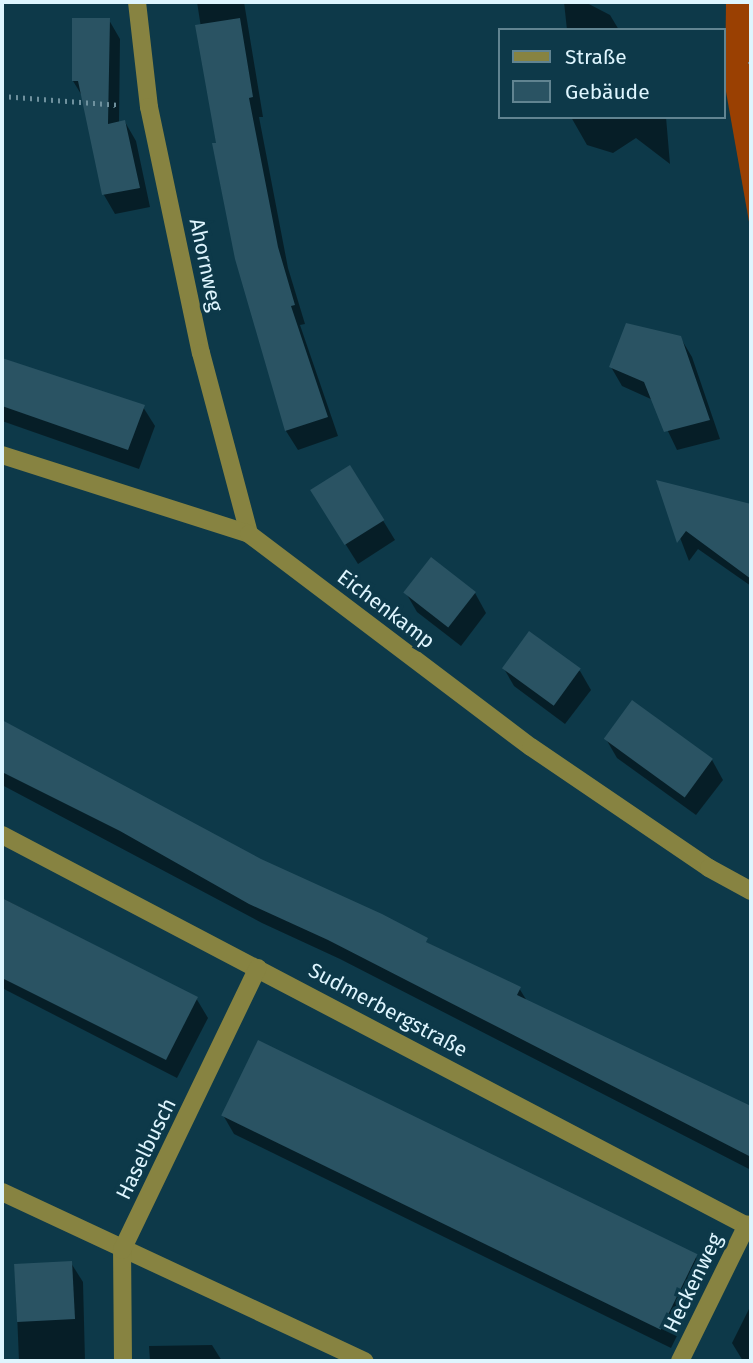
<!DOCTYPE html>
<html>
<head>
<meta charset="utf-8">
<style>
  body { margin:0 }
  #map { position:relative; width:753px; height:1363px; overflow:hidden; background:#0d3949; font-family:"Fira Sans",sans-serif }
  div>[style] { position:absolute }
  .forest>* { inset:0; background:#9a4002 }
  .shadow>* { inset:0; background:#0007 }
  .building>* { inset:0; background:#2a5363; transform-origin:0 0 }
  .path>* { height:4.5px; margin-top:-2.25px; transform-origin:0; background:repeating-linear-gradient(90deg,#6f919e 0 2px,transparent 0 7px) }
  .minor>* { height:18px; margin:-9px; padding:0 9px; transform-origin:9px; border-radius:9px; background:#878341 }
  span { translate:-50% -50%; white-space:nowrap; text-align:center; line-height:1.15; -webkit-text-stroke:7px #0d3949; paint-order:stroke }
  .street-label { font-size:21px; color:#def5fe }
  .frame { position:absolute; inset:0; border:4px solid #def5fe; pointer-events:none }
  .legend { position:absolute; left:498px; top:28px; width:228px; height:91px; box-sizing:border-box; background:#0d3949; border:2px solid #618491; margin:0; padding:9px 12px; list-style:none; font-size:21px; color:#def5fe }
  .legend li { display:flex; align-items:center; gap:14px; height:35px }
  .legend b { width:35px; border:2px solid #618491 }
</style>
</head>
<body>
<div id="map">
  <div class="forest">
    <div style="clip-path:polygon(726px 2px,751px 2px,751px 233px,725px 86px)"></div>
  </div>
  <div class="shadow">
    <div style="clip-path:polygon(197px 2px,244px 2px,263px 117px,259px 117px,288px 268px,305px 324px,300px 325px,338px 436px,298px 450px,286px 431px,237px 258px)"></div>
    <div style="clip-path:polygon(564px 2px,585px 2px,610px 15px,619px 30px,567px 30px)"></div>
    <div style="clip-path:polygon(109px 20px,120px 39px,119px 123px,125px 122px,136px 141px,150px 207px,115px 214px,104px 195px,84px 99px,73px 81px)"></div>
    <div style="clip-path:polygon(571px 117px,666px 117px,670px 164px,636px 138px,613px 153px,587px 145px)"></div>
    <div style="clip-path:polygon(680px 337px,692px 357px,720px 439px,677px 450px,653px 400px,622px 386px,611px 367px)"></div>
    <div style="clip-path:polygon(2px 359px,143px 407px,155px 426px,139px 469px,2px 421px)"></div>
    <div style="clip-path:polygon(350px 467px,395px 540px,358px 564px,324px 510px)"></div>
    <div style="clip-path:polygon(659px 483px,751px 506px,751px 586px,698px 549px,689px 561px)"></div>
    <div style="clip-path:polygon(406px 593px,475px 593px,486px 613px,461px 646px,417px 612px)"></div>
    <div style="clip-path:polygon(503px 667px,580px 671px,591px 690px,565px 724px,514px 686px)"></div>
    <div style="clip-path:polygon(2px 723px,260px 861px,519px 988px,527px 1001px,751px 1111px,751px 1170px,340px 959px,262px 923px,2px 785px)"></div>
    <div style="clip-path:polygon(606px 739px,712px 760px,723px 780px,696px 815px,617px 758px)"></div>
    <div style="clip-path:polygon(2px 898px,196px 998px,208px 1018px,177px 1078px,2px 988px)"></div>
    <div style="clip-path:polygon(223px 1115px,695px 1256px,707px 1275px,671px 1348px,234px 1134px)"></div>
    <div style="clip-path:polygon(71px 1263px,83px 1282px,85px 1361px,19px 1361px,15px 1265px)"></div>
    <div style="clip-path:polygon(751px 1305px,751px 1361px,743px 1361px,732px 1343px)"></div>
    <div style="clip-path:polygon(212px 1345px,222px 1361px,150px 1361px,149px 1346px)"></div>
  </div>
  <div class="building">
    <div style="clip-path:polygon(72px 18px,110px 18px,108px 124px,125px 120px,140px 188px,102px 195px,78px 81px,72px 81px)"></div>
    <div style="clip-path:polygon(240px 18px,253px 97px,249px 98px,278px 247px,295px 305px,291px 306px,328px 417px,285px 431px,235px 259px,212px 143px,216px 143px,195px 25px)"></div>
    <div style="clip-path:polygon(626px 323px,681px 336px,710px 420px,664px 432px,644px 382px,609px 367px)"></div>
    <div style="clip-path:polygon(2px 358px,145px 405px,128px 450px,2px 406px)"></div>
    <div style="left:350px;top:465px;width:65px;height:47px;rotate:58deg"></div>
    <div style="clip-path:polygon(656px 480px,751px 504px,751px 579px,686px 531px,677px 543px)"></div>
    <div style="left:431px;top:557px;width:57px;height:45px;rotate:38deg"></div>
    <div style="left:529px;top:631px;width:64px;height:46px;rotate:36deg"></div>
    <div style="left:632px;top:700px;width:100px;height:48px;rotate:36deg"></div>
    <div style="clip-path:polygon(2px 720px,261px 859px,382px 914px,428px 938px,426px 942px,521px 987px,517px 995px,751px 1106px,751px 1157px,328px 940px,249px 904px,120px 831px,2px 772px)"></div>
    <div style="clip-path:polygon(2px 898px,198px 997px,166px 1060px,2px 978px)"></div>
    <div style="left:258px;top:1040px;width:489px;height:84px;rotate:26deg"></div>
    <div style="left:72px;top:1261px;width:58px;height:58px;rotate:87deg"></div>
  </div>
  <div class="path">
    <div style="left:750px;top:64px;width:3px;rotate:-72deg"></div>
    <div style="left:2px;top:96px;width:118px;rotate:4.4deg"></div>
  </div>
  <div class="minor">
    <div style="left:137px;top:2px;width:106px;rotate:83.5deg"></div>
    <div style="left:149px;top:107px;width:251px;rotate:78.1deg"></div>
    <div style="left:201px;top:353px;width:187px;rotate:75.1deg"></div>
    <div style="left:2px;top:455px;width:259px;rotate:17.7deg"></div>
    <div style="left:249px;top:534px;width:353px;rotate:37.1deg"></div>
    <div style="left:531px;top:747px;width:215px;rotate:34.2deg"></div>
    <div style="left:709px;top:868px;width:48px;rotate:28.7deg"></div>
    <div style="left:2px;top:835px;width:846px;rotate:27.69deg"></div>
    <div style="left:2px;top:1192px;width:400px;rotate:25deg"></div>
    <div style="left:123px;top:1361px;width:111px;rotate:-90.5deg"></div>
    <div style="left:122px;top:1250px;width:313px;rotate:-64.3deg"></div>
    <div style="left:680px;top:1361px;width:152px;rotate:-63.8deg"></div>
  </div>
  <div class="street-label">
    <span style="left:206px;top:265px;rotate:78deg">Ahornweg</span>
    <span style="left:386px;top:609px;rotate:37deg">Eichenkamp</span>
    <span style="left:388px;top:1010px;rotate:28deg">Sudmerbergstraße</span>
    <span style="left:146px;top:1149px;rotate:-64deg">Haselbusch</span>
    <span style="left:693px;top:1283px;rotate:-64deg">Heckenweg</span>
  </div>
  <div class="frame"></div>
  <ul class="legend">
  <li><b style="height:9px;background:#878341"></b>Straße</li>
  <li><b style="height:19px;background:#2a5363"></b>Gebäude</li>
  </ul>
</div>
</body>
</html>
